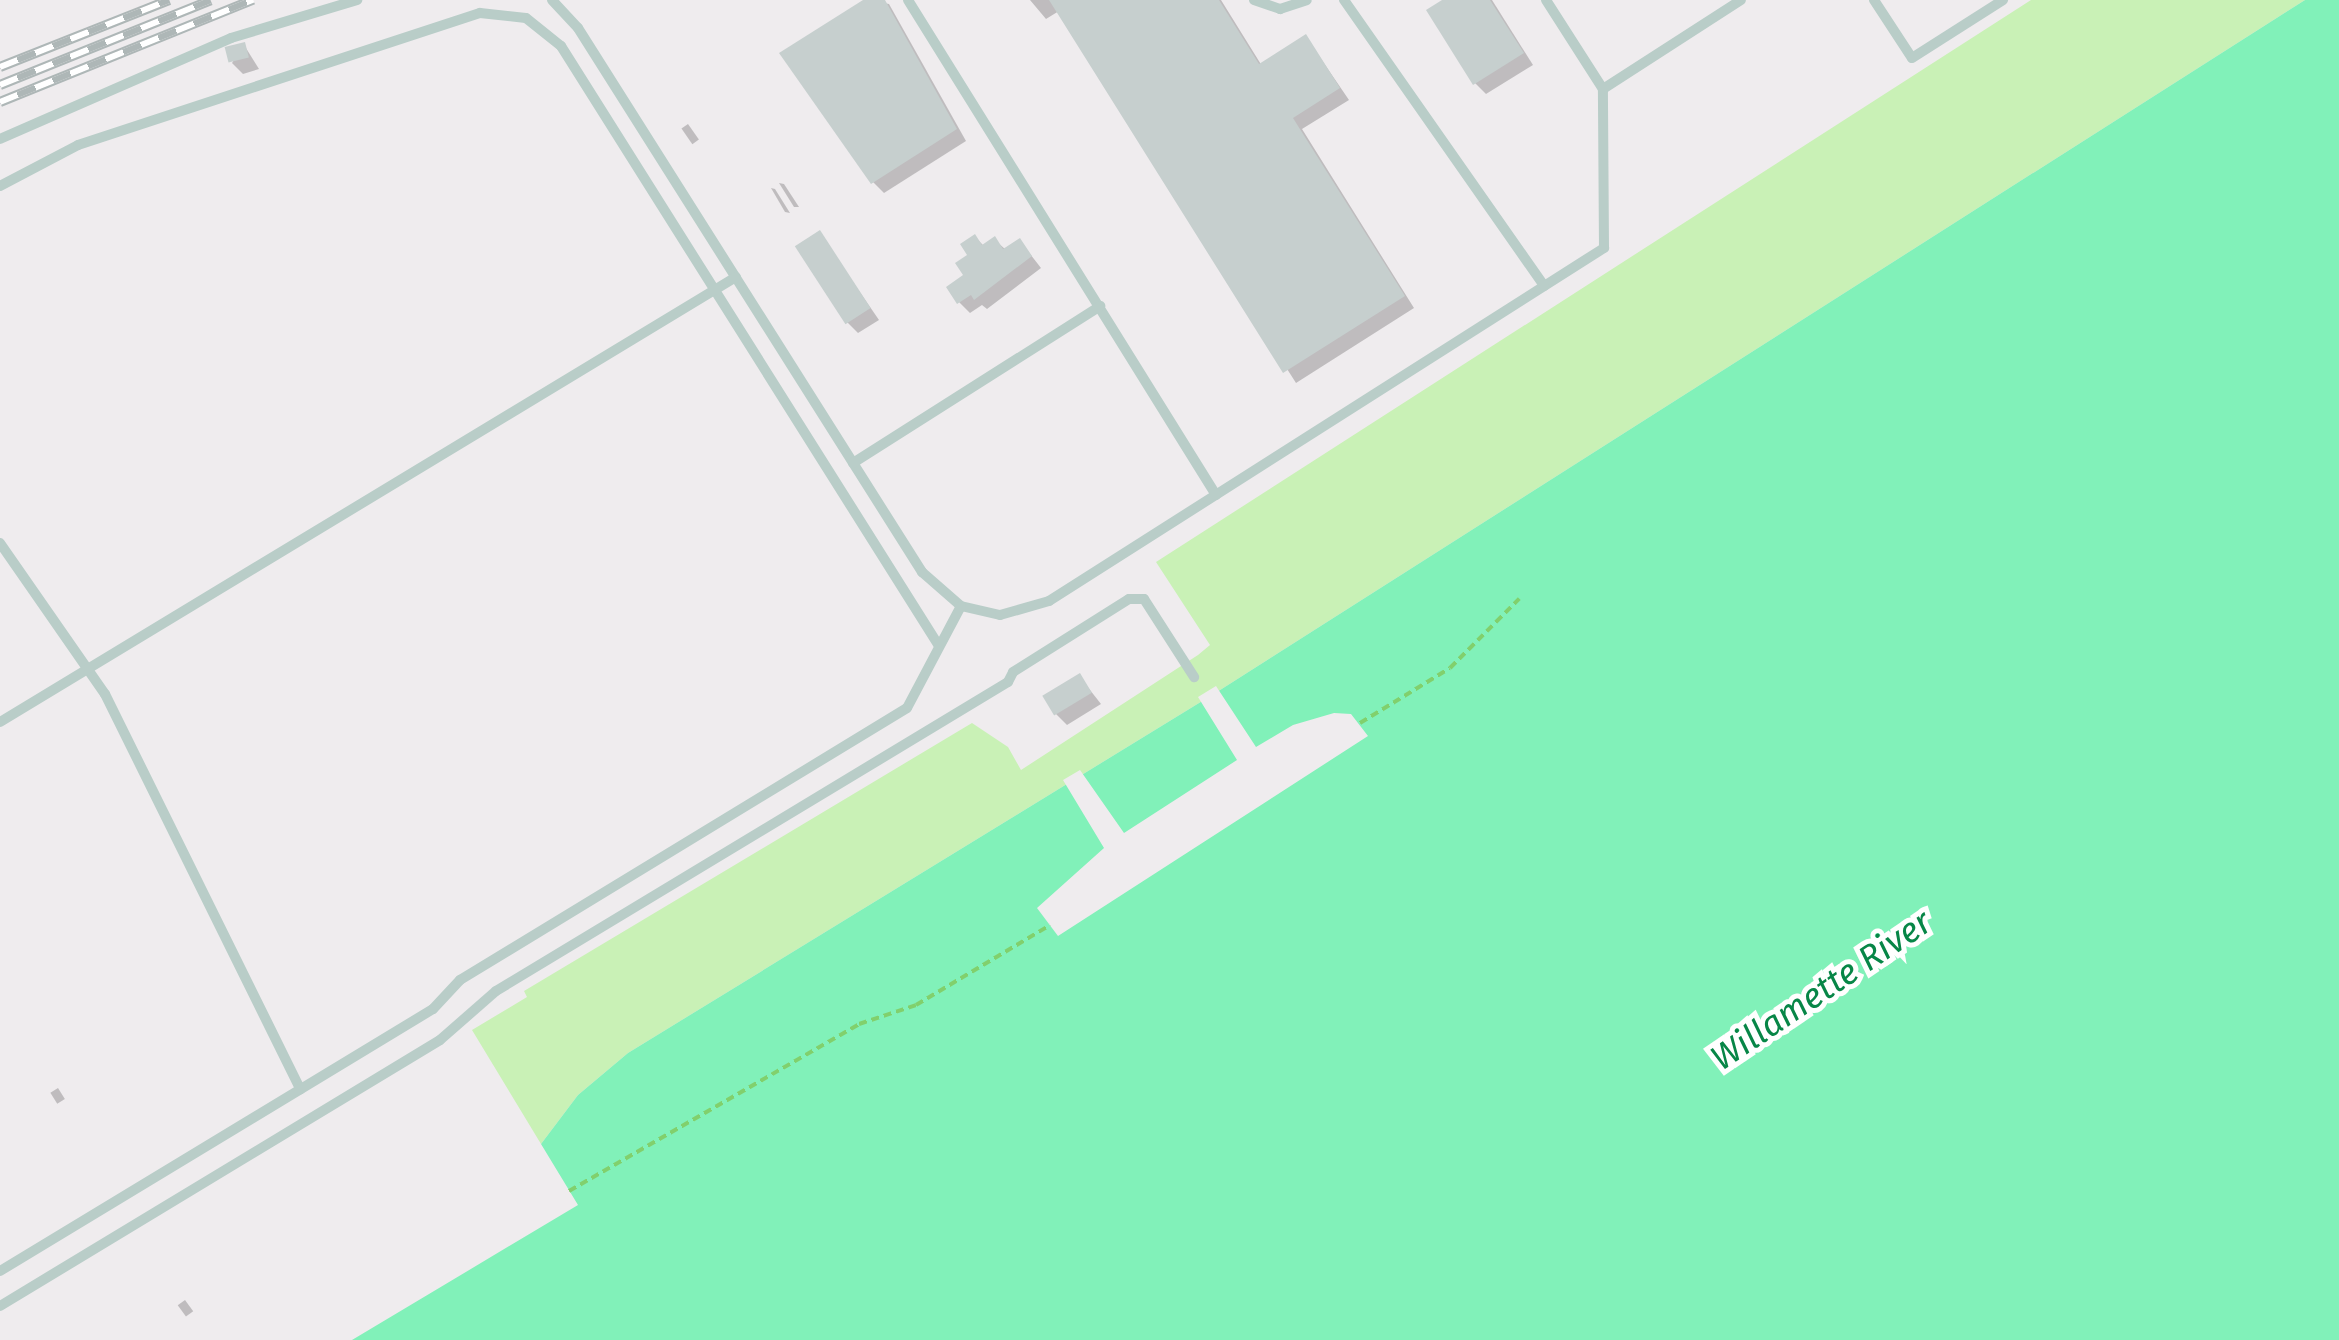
<!DOCTYPE html>
<html>
<head>
<meta charset="utf-8">
<style>
  body { margin:0 }
  #map { position:relative; width:2339px; height:1340px; overflow:hidden; background:#efecee; font-family:"Fira Sans",sans-serif }
  div>[style] { position:absolute }
  .green>* { inset:0; background:#c9f1b6 }
  .water>* { inset:0; background:#81f1b9 }
  .pier>* { inset:0; background:#efecee }
  .shadow>* { inset:0; background:#0003; transform-origin:0 0 }
  .building>* { inset:0; background:#c6cfce; transform-origin:0 0 }
  .path>* { height:4px; margin-top:-2px; transform-origin:0; background:repeating-linear-gradient(90deg,#81d06d 0 8px,transparent 0 13px) }
  .service>* { height:10px; margin:-5px; padding:0 5px; transform-origin:5px; border-radius:5px; background:#b9cdc8 }
  .rail>* { height:10px; margin-top:-5px; transform-origin:0; background:repeating-linear-gradient(90deg,#fff 0 19px,#aeb7b7 0 38px); box-sizing:border-box; border-block:2px solid #aeb7b7 }
  span { translate:-50% -50%; white-space:nowrap; text-align:center; line-height:1.15; -webkit-text-stroke:10px #fff; paint-order:stroke }
  .water-label { font-size:35px; color:#078647; font-style:italic }
</style>
</head>
<body>
<div id="map">
  <div class="green">
    <div style="clip-path:polygon(2031px 0,2305px 0,1217px 692px,628px 1053px,578px 1095px,541px 1144px,472px 1030px,527px 997px,524px 991px,972px 723px,1008px 747px,1021px 770px,1198px 655px,1210px 645px,1156px 562px)"></div>
  </div>
  <div class="water">
    <div style="clip-path:polygon(2305px 0,2339px 0,2339px 1340px,352px 1340px,578px 1205px,541px 1144px,578px 1095px,628px 1053px,1217px 692px)"></div>
  </div>
  <div class="pier">
    <div style="clip-path:polygon(1216px 686px,1256px 747px,1293px 725px,1334px 713px,1351px 714px,1368px 736px,1058px 936px,1037px 908px,1104px 848px,1063px 780px,1080px 770px,1124px 833px,1237px 760px,1198px 697px)"></div>
  </div>
  <div class="shadow">
    <div style="clip-path:polygon(868px 0,889px 4px,966px 141px,884px 193px,873px 182px)"></div>
    <div style="clip-path:polygon(1030px 0,1221px 0,1262px 66px,1306px 37px,1349px 100px,1302px 129px,1414px 308px,1296px 383px,1059px 11px,1046px 19px)"></div>
    <div style="clip-path:polygon(1446px 0,1492px 0,1533px 65px,1486px 94px,1475px 83px)"></div>
    <div style="clip-path:polygon(244px 45px,259px 69px,243px 74px,232px 63px)"></div>
    <div style="left:688px;top:124px;width:19px;height:8px;rotate:55deg"></div>
    <div style="clip-path:polygon(779px 183px,784px 184px,799px 207px,794px 207px)"></div>
    <div style="clip-path:polygon(771px 188px,775px 189px,790px 213px,785px 212px)"></div>
    <div style="clip-path:polygon(819px 233px,879px 320px,858px 333px,847px 322px)"></div>
    <div style="clip-path:polygon(975px 237px,984px 246px,995px 240px,1006px 250px,1020px 241px,1041px 268px,987px 309px,982px 305px,970px 313px,959px 302px)"></div>
    <div style="clip-path:polygon(1079px 676px,1101px 704px,1067px 725px,1056px 714px)"></div>
    <div style="left:58px;top:1088px;width:13px;height:9px;rotate:58deg"></div>
    <div style="left:185px;top:1300px;width:14px;height:9px;rotate:54deg"></div>
  </div>
  <div class="building">
    <div style="clip-path:polygon(863px 0,885px 0,957px 129px,871px 184px,779px 53px)"></div>
    <div style="clip-path:polygon(1049px 0,1219px 0,1259px 64px,1306px 34px,1340px 88px,1293px 118px,1405px 296px,1283px 373px)"></div>
    <div style="clip-path:polygon(1442px 0,1490px 0,1524px 53px,1473px 85px,1426px 10px)"></div>
    <div style="left:245px;top:42px;width:16px;height:21px;rotate:76deg"></div>
    <div style="left:820px;top:230px;width:93px;height:30px;rotate:57deg"></div>
    <div style="clip-path:polygon(975px 234px,982px 245px,995px 236px,1003px 249px,1020px 238px,1032px 256px,974px 300px,971px 295px,957px 304px,946px 287px,963px 275px,955px 263px,967px 255px,960px 244px)"></div>
    <div style="left:1080px;top:673px;width:23px;height:44px;rotate:59deg"></div>
  </div>
  <div class="path">
    <div style="left:1360px;top:723px;width:105px;rotate:-31.4deg"></div>
    <div style="left:1450px;top:668px;width:98px;rotate:-45deg"></div>
    <div style="left:569px;top:1191px;width:335px;rotate:-29.9deg"></div>
    <div style="left:859px;top:1024px;width:60px;rotate:-18.4deg"></div>
    <div style="left:916px;top:1005px;width:156px;rotate:-30.8deg"></div>
  </div>
  <div class="service">
    <div style="left:552px;top:0;width:38px;rotate:47deg"></div>
    <div style="left:578px;top:28px;width:644px;rotate:57.69deg"></div>
    <div style="left:922px;top:572px;width:52px;rotate:41.1deg"></div>
    <div style="left:961px;top:606px;width:40px;rotate:13deg"></div>
    <div style="left:1000px;top:615px;width:51px;rotate:-15.9deg"></div>
    <div style="left:1049px;top:601px;width:658px;rotate:-32.46deg"></div>
    <div style="left:1604px;top:248px;width:159px;rotate:-90.4deg"></div>
    <div style="left:1603px;top:89px;width:164px;rotate:-32.8deg"></div>
    <div style="left:908px;top:0;width:583px;rotate:58.11deg"></div>
    <div style="left:1254px;top:0;width:28px;rotate:19deg"></div>
    <div style="left:1280px;top:9px;width:28px;rotate:-18deg"></div>
    <div style="left:1344px;top:0;width:349px;rotate:55deg"></div>
    <div style="left:1546px;top:0;width:106px;rotate:57.4deg"></div>
    <div style="left:1874px;top:0;width:69px;rotate:56.8deg"></div>
    <div style="left:1912px;top:58px;width:108px;rotate:-32.5deg"></div>
    <div style="left:0;top:139px;width:252px;rotate:-23.6deg"></div>
    <div style="left:231px;top:38px;width:132px;rotate:-16.8deg"></div>
    <div style="left:0;top:186px;width:88px;rotate:-27.7deg"></div>
    <div style="left:78px;top:145px;width:423px;rotate:-18.2deg"></div>
    <div style="left:480px;top:13px;width:46px;rotate:6.2deg"></div>
    <div style="left:526px;top:18px;width:45px;rotate:38.7deg"></div>
    <div style="left:561px;top:46px;width:709px;rotate:57.79deg"></div>
    <div style="left:853px;top:463px;width:293px;rotate:-32.4deg"></div>
    <div style="left:0;top:543px;width:184px;rotate:55.2deg"></div>
    <div style="left:105px;top:694px;width:441px;rotate:63.7deg"></div>
    <div style="left:0;top:722px;width:860px;rotate:-31.16deg"></div>
    <div style="left:0;top:1271px;width:506px;rotate:-31.18deg"></div>
    <div style="left:433px;top:1009px;width:40px;rotate:-47deg"></div>
    <div style="left:460px;top:980px;width:523px;rotate:-31.32deg"></div>
    <div style="left:907px;top:708px;width:115px;rotate:-62.1deg"></div>
    <div style="left:0;top:1306px;width:514px;rotate:-31.15deg"></div>
    <div style="left:440px;top:1040px;width:74px;rotate:-41.2deg"></div>
    <div style="left:496px;top:991px;width:598px;rotate:-31.11deg"></div>
    <div style="left:1008px;top:682px;width:11px;rotate:-63deg"></div>
    <div style="left:1013px;top:672px;width:137px;rotate:-32.2deg"></div>
    <div style="left:1129px;top:599px;width:15px"></div>
    <div style="left:1144px;top:599px;width:93px;rotate:57.3deg"></div>
  </div>
  <div class="rail">
    <div style="left:0;top:67px;width:182px;rotate:-21.6deg"></div>
    <div style="left:0;top:85px;width:227px;rotate:-21.9deg"></div>
    <div style="left:0;top:102px;width:273px;rotate:-22deg"></div>
  </div>
  <div class="water-label">
    <span style="left:1821px;top:990px;rotate:-34deg">Willamette River</span>
  </div>
</div>
</body>
</html>
